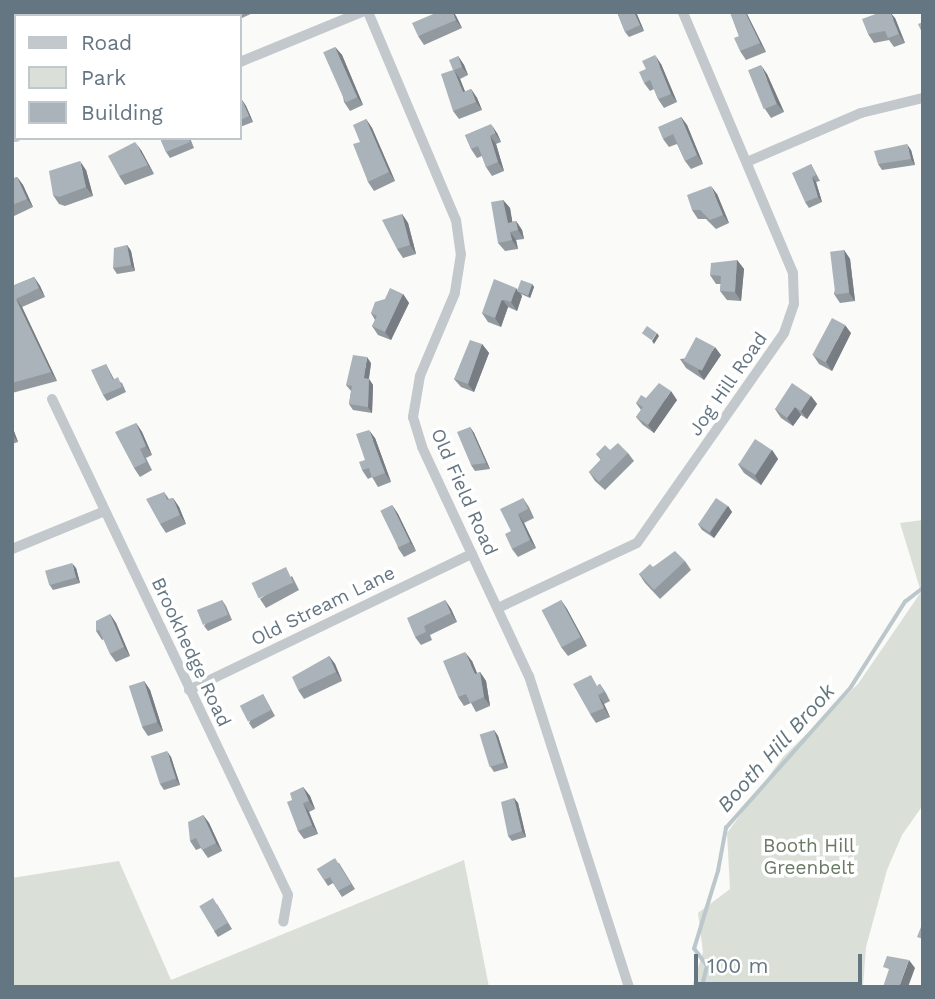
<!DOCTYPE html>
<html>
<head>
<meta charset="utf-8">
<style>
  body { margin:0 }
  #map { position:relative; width:935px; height:999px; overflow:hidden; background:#fafaf8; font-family:"Work Sans",sans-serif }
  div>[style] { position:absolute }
  .green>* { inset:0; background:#dadfd7 }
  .stream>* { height:3.5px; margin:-1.75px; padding:0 1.75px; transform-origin:1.75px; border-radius:1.75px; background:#bbc7cb }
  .street>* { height:10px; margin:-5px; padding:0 5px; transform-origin:5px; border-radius:5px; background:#c3c8cc }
  .wall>* { inset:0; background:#929a9f }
  .shaded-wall>* { inset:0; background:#777d82 }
  .building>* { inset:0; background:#aab3b9; transform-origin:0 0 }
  span { translate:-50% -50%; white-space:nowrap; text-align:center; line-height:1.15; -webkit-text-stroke:7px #fff; paint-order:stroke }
  .street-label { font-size:19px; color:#657683 }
  .park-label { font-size:19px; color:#687a64 }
  .water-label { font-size:21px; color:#60757c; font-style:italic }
  .frame { position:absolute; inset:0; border:14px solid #657683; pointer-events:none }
  .legend { position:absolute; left:14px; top:14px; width:228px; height:126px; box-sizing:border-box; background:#fff; border:2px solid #c1c8cd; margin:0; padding:9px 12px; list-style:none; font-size:21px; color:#657683 }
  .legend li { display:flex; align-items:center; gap:14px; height:35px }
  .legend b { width:35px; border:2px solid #c1c8cd }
  .scale { position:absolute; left:694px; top:954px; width:168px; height:32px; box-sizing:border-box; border:4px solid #657683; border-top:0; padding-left:9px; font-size:21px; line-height:24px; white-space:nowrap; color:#657683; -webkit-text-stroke:5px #fff; paint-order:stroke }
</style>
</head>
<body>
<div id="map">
  <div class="green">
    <div style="clip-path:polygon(923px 520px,923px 805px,902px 835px,887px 870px,866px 947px,863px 987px,692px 987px,703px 952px,698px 913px,730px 889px,727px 833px,783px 757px,858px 684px,921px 592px,900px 523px)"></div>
    <div style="clip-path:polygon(464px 860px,489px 987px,12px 987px,12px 878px,119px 861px,171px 980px)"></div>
  </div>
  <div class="stream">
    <div style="left:702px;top:987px;width:22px;rotate:-77deg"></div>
    <div style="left:707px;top:966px;width:21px;rotate:-127deg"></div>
    <div style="left:694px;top:949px;width:82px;rotate:-72.9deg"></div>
    <div style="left:718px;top:871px;width:44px;rotate:-79.5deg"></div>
    <div style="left:726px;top:828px;width:188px;rotate:-48.4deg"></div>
    <div style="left:851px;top:687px;width:101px;rotate:-57.6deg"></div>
    <div style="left:905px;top:602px;width:23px;rotate:-38deg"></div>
  </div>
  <div class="street">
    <div style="left:368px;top:12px;width:226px;rotate:67.1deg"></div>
    <div style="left:456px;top:220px;width:34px;rotate:82deg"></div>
    <div style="left:461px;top:254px;width:39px;rotate:99deg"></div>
    <div style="left:455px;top:293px;width:90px;rotate:112.9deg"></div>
    <div style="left:420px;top:376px;width:42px;rotate:99.7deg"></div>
    <div style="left:413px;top:417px;width:31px;rotate:73deg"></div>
    <div style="left:422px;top:447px;width:253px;rotate:65deg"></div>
    <div style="left:529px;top:676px;width:327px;rotate:72.2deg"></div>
    <div style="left:240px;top:62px;width:132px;rotate:-22.3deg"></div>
    <div style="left:12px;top:137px;width:4px"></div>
    <div style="left:749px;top:161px;width:122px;rotate:-23.2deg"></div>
    <div style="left:861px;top:113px;width:64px;rotate:-13.6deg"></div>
    <div style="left:52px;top:399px;width:549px;rotate:64.55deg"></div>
    <div style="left:288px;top:895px;width:27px;rotate:100deg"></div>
    <div style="left:12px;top:549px;width:100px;rotate:-22.2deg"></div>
    <div style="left:498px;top:608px;width:153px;rotate:-25.1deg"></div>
    <div style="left:637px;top:543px;width:256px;rotate:-55deg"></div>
    <div style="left:784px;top:333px;width:31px;rotate:-71deg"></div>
    <div style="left:794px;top:304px;width:31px;rotate:-92deg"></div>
    <div style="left:793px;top:273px;width:283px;rotate:-112.9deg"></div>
    <div style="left:189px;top:690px;width:314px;rotate:-25.7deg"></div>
  </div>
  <div class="wall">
    <div style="clip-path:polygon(238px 12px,255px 12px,242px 18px)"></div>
    <div style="clip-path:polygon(617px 12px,636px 12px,644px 31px,629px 37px,625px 32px)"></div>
    <div style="clip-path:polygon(730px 12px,746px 12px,766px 52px,746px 60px,740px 51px,739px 36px)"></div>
    <div style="clip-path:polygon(456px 16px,462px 28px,424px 45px,418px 36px)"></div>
    <div style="clip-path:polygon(895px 18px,905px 43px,894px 47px,889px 40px,874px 43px,868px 34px)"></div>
    <div style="clip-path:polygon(12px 30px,16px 37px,16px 48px,12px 49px)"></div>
    <div style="clip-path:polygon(335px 47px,342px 55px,363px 105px,350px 111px,344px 102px)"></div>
    <div style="clip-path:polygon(458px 56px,464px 65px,468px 75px,460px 79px,465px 92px,471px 89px,477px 98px,482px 110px,459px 119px,453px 111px,453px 70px)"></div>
    <div style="clip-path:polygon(661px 64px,677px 102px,664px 108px,658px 99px,654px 89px,650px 91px,644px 83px)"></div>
    <div style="clip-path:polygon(767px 74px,784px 112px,771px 118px,765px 109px)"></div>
    <div style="clip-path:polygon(242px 100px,246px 106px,253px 122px,240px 127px,240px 101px)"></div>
    <div style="clip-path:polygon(681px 117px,687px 125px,703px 164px,691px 169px,685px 161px,677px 144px,669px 147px,663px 139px)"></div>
    <div style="clip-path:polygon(366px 119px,372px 128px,395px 181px,374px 191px,368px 182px,360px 142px)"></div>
    <div style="clip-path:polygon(497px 133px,501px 142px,496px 144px,504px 171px,492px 176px,486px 167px,482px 156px,477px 158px,471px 149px,465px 135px)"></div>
    <div style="clip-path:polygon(160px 138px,190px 138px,194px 148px,170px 158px,166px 152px)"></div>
    <div style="clip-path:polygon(141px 150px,154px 174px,125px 185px,119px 176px)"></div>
    <div style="clip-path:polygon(911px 150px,915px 165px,882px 170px,878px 164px)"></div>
    <div style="clip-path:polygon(811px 164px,820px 181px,816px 182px,822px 202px,809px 208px,805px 202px)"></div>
    <div style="clip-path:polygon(86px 170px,93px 196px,65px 206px,59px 204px,53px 195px)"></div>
    <div style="clip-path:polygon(17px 177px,23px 185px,33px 207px,12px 217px,12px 179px)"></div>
    <div style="clip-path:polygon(717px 194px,729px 223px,716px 229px,706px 219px,698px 219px,692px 210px)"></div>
    <div style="clip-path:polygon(503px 200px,510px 208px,512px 222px,516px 221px,522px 230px,524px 239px,516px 240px,518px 249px,505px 251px,498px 243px)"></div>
    <div style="clip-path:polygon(402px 214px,408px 223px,416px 254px,403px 258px,397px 249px)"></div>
    <div style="clip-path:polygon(127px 245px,131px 251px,135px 271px,117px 274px,113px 268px)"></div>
    <div style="clip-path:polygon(844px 250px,850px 259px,855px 301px,840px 303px,834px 294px)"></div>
    <div style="clip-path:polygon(737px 260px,744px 269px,741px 301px,727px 300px,720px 291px,721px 284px,716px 284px,710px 275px)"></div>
    <div style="clip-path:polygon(34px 277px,40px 286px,45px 297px,22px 307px,57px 381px,12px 393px,12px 286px)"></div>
    <div style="clip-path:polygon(532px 284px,534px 287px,530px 298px,521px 294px,522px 296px,517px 311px,508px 307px,501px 327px,488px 322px,482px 313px,518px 290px)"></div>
    <div style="clip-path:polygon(403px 294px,409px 303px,391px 340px,378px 335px,372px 326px,375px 320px,371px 313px)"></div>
    <div style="clip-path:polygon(851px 333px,832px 371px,819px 364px,813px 355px)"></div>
    <div style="clip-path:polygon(482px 344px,489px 353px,474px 392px,461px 387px,454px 379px)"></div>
    <div style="clip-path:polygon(721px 355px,704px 380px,686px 368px,680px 359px)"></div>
    <div style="clip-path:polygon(371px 363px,369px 379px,373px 385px,372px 413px,353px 410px,349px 404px,351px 391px,346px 385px)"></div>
    <div style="clip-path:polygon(106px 364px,114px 379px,122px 383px,126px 392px,107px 401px,103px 395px)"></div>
    <div style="clip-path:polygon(811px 396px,817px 404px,807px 419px,801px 415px,793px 426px,781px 418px,775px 409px)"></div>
    <div style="clip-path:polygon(646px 398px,677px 400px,654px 433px,643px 425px,636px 417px,641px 410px,636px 403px)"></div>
    <div style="clip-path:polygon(136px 423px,142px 432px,152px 455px,146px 458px,152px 470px,140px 477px,134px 468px)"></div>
    <div style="clip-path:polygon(12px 426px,18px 442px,12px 444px)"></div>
    <div style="clip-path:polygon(470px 427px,474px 433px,490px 469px,475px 471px,471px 465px)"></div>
    <div style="clip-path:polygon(375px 438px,391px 482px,378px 487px,372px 477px,368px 479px,362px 470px,365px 460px)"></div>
    <div style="clip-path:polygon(610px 450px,628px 453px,634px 461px,605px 490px,595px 481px,589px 472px,601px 460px,596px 454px)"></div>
    <div style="clip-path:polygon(772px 450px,778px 459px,761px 485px,744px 473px,738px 464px)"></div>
    <div style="clip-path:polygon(164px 492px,169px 499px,173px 498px,179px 507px,186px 524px,166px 533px,160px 524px)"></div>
    <div style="clip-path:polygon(523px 498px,529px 507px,534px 518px,524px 523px,536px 548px,518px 557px,512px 549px,511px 531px)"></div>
    <div style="clip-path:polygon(392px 505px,398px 514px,416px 551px,404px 557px,398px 548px)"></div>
    <div style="clip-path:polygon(728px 506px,732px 512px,714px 538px,702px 530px,698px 524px)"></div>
    <div style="clip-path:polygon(685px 561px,691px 570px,660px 599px,645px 583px,639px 574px,653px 567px)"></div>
    <div style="clip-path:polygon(76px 568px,80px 583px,53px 590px,49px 584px)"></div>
    <div style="clip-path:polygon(292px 576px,299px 590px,266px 608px,260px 599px)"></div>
    <div style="clip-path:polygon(222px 600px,226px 606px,232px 620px,208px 631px,204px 626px)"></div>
    <div style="clip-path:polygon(445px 600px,451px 609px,457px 622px,430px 635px,432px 640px,421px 645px,415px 637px)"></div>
    <div style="clip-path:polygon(561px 600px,567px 609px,587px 646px,568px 656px,561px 647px)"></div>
    <div style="clip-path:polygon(110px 614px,116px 623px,130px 656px,116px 662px,110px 654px,104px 639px,102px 640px,96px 631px)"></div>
    <div style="clip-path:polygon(329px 656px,335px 664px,342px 681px,304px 699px,298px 690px)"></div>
    <div style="clip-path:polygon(472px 661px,477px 673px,480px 672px,486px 681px,490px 706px,476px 712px,471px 703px,464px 706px,458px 697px)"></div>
    <div style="clip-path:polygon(144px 681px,150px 690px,163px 731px,148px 736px,142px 727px)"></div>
    <div style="clip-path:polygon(600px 684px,606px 693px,610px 701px,604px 704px,610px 717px,596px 723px,590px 714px,598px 685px)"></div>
    <div style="clip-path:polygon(263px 694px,275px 716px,253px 729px,249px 723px)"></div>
    <div style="clip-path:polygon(494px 730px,498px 736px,508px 768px,494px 772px,490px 766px)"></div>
    <div style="clip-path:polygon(171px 757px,180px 785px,164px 790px,160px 784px)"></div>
    <div style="clip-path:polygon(303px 787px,310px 796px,315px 809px,309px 812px,318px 834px,304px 839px,298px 831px,292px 800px)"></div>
    <div style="clip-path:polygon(514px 798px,518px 803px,526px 837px,512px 841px,508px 836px)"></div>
    <div style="clip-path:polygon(203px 815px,209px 823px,222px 851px,208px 858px,201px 848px,196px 850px,190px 841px)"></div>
    <div style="clip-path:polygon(339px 863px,355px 889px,342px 897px,333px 883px,328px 886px,317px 869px)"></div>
    <div style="clip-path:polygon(217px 904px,232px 929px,218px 937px,214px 931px)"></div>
  </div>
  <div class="shaded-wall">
    <div style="clip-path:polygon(452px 12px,454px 12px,462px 28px,456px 20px)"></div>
    <div style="clip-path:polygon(634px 12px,636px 12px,644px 31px,640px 25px)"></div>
    <div style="clip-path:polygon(745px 12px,746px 12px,766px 52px,760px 43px)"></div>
    <div style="clip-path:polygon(890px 12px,895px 18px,905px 43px,899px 34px)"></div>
    <div style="clip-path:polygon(335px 47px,342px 55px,363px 105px,357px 97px)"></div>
    <div style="clip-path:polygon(655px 55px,661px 64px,677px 102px,671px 94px)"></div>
    <div style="clip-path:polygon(458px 56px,464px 65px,468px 75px,462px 67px)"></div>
    <div style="clip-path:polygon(761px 65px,767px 74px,784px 112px,777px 104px)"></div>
    <div style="clip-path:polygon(454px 70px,460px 79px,469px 101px,463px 92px)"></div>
    <div style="clip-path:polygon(471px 89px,477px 98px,482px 110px,476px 102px)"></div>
    <div style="clip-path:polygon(242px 100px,246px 106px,253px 122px,249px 116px)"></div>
    <div style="clip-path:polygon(681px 117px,687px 125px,703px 164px,697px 155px)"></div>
    <div style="clip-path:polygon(366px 119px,372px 128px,395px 181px,389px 172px)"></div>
    <div style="clip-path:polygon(491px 124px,497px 133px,501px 142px,495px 133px)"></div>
    <div style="clip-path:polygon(490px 136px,496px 144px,504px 171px,498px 162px)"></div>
    <div style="clip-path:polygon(135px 142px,141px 150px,154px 174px,148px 165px)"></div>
    <div style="clip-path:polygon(907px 144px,911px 150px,915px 165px,911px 159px)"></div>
    <div style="clip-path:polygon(80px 161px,86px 170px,93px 196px,86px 187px)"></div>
    <div style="clip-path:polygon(17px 177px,23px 185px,33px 207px,27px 199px)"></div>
    <div style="clip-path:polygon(812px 177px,816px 182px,822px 202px,818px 197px)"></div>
    <div style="clip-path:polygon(711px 186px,717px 194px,729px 223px,723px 215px)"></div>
    <div style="clip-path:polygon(503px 200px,510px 208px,514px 231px,508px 223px)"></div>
    <div style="clip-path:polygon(402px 214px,408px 223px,416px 254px,410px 245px)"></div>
    <div style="clip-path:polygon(516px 221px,522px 230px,524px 239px,518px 230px)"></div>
    <div style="clip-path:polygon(510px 232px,516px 240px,518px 249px,512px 240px)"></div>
    <div style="clip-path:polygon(127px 245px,131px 251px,135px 271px,131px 265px)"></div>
    <div style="clip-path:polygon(844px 250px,850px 259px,855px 301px,849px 293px)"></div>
    <div style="clip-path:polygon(737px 260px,744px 269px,741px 301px,735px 292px)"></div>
    <div style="clip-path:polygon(34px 277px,40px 286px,45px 297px,39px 288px)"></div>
    <div style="clip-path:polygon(532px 284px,534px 287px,530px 298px,528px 295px)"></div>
    <div style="clip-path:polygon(516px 288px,522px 296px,517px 311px,511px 302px)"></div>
    <div style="clip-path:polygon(403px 294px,409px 303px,391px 340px,385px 332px)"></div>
    <div style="clip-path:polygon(16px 299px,22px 307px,57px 381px,51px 372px)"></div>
    <div style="clip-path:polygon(502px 299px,508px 307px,501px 327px,495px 318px)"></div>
    <div style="clip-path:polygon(845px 325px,851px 333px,832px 371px,826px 362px)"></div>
    <div style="clip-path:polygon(657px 333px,659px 336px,654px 344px,652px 341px)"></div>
    <div style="clip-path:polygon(482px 344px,489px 353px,474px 392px,468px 384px)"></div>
    <div style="clip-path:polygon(715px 347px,721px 355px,704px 380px,698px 371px)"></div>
    <div style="clip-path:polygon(367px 357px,371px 363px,368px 384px,364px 378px)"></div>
    <div style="clip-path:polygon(369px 379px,373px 385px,372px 413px,368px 407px)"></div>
    <div style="clip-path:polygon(671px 391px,677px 400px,654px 433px,648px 425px)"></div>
    <div style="clip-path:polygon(811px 396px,817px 404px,807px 419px,801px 411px)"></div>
    <div style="clip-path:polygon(795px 407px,801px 415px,793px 426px,787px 418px)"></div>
    <div style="clip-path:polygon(136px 423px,142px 432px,152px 455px,146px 446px)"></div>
    <div style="clip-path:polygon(12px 426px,18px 442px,14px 437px,12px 431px)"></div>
    <div style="clip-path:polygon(470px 427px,474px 433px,490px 469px,486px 463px)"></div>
    <div style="clip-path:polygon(369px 430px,375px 438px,391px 482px,385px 473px)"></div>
    <div style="clip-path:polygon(772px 450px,778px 459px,761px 485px,755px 476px)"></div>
    <div style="clip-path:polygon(173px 498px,179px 507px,186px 524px,180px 515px)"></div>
    <div style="clip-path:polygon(392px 505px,398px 514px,416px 551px,410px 542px)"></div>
    <div style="clip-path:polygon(728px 506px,732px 512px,714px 538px,710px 533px)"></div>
    <div style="clip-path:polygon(518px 514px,524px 523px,536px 548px,530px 540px)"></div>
    <div style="clip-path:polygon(72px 563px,76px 568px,80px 583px,76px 577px)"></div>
    <div style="clip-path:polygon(445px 600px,451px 609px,457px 622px,451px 613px)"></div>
    <div style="clip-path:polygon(561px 600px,567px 609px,587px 646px,581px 637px)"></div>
    <div style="clip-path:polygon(110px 614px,116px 623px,130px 656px,124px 647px)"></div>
    <div style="clip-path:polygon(465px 652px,472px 661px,481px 683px,475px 674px)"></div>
    <div style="clip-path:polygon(329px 656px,335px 664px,342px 681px,336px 672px)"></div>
    <div style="clip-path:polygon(480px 672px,486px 681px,490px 706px,484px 697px)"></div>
    <div style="clip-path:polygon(144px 681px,150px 690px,163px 731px,157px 722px)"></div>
    <div style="clip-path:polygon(598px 695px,604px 704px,610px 717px,604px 708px)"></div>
    <div style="clip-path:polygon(494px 730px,498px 736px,508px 768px,504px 762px)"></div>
    <div style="clip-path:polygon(167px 751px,171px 757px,180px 785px,176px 779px)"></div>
    <div style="clip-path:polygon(303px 787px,310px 796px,315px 809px,309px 801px)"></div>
    <div style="clip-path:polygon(514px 798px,518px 803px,526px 837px,522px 831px)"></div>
    <div style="clip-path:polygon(303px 803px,309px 812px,318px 834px,312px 825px)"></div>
    <div style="clip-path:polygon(203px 815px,209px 823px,222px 851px,216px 843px)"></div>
    <div style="clip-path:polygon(909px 960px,915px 968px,908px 987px,899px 987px)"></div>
  </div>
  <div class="building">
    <div style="clip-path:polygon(197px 12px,207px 12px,208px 16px,182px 16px)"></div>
    <div style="clip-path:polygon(438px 12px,452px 12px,456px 20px,418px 36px,412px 23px)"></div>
    <div style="clip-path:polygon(617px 12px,634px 12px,640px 25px,625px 32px)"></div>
    <div style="clip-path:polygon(730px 12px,745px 12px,760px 43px,740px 51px,734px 38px,739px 36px)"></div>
    <div style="clip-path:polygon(881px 12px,890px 12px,899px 34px,888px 38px,885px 31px,868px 34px,862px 19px)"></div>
    <div style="clip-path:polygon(923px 22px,923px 35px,918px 24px)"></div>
    <div style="left:335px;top:47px;width:55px;height:13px;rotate:66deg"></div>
    <div style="clip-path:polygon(655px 55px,671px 94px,658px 99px,650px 80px,644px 83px,639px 72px,646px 69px,642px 61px)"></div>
    <div style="clip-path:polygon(458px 56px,462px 67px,454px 70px,463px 92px,471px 89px,476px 102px,453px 111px,441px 74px,453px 70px,449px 60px)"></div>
    <div style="left:761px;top:65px;width:42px;height:14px;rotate:68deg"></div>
    <div style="clip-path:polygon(242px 100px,249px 116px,240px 120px,240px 101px)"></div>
    <div style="clip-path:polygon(681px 117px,697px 155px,685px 161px,673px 134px,663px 139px,658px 127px)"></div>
    <div style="clip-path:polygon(366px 119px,389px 172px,368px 182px,353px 144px,360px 142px,353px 125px)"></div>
    <div style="clip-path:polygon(491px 124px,495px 133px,490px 136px,498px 162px,486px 167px,478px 146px,471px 149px,465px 135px)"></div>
    <div style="clip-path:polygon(160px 138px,188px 138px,190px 142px,166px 152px)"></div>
    <div style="clip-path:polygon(135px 142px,148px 165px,119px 176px,108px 156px)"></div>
    <div style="clip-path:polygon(907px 144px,911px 159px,878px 164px,874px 151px)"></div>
    <div style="clip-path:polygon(80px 161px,86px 187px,59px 197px,53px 195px,49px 171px)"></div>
    <div style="clip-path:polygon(811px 164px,816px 175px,812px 177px,818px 197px,805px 202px,792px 173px)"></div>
    <div style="clip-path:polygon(17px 177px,27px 199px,12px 205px,12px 179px)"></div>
    <div style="clip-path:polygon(711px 186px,723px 215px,710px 220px,700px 210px,692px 210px,687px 195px)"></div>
    <div style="clip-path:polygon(503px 200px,508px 223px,516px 221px,518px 230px,510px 232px,512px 240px,498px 243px,491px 202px)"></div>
    <div style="clip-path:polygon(402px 214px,410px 245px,397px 249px,382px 220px)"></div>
    <div style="clip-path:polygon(127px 245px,131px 265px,113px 268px,114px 248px)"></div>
    <div style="left:844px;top:250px;width:43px;height:14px;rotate:83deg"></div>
    <div style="clip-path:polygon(737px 260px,735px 292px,720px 291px,721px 276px,710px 275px,711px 263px)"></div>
    <div style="clip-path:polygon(34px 277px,39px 288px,16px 299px,51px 372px,12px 383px,12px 286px)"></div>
    <div style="clip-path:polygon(494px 279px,516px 288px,511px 302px,502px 299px,495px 318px,482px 313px)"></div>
    <div style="left:521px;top:280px;width:12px;height:12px;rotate:20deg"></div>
    <div style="clip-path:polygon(390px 288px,403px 294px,385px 332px,372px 326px,377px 316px,371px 313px,375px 302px,385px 299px)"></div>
    <div style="left:832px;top:318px;width:15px;height:42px;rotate:28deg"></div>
    <div style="left:647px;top:326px;width:12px;height:9px;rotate:35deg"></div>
    <div style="left:696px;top:337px;width:21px;height:27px;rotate:28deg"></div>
    <div style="clip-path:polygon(470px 340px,482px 344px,468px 384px,454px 379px)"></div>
    <div style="clip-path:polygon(353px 355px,367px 357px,364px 378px,369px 379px,368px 407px,349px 404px,352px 386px,346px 385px)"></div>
    <div style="clip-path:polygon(106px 364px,113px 380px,118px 377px,122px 387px,103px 395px,91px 370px)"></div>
    <div style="clip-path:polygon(659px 383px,671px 391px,648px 425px,636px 417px,643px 407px,636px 403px,641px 395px,646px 398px)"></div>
    <div style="clip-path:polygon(792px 383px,811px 396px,801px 411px,795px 407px,787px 418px,775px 409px)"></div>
    <div style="clip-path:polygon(136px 423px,146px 446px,140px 449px,146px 462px,134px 468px,115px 432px)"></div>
    <div style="clip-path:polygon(470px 427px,486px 463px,471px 465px,457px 432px)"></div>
    <div style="clip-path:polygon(369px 430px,385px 473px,372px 478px,369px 468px,362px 470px,359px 462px,365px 460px,356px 434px)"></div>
    <div style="left:755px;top:439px;width:20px;height:30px;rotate:33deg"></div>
    <div style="clip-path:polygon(618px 443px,628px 453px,599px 482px,589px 472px,601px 459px,596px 454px,605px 445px,610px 450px)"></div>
    <div style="clip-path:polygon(164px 492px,167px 500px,173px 498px,180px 515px,160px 524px,146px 499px)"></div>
    <div style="clip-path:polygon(523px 498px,528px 509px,518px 514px,530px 540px,512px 549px,505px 534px,511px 531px,500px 509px)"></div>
    <div style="left:716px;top:498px;width:14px;height:32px;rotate:34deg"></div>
    <div style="left:392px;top:505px;width:41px;height:13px;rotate:64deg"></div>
    <div style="clip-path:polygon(675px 551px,685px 561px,654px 590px,639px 574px,650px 564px,653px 567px)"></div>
    <div style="left:72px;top:563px;width:15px;height:28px;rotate:74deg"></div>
    <div style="left:286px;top:567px;width:17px;height:38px;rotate:65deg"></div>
    <div style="left:222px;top:600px;width:16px;height:27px;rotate:68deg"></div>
    <div style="clip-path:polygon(445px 600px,451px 613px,424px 626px,426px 632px,415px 637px,407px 618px)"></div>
    <div style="left:561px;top:600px;width:42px;height:22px;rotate:62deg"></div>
    <div style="clip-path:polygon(110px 614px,124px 647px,110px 654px,99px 630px,96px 631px,96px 621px)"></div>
    <div style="clip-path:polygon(465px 652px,475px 674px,480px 672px,484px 697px,470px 703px,466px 694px,458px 697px,443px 661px)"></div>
    <div style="clip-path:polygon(329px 656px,336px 672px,298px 690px,292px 677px)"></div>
    <div style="clip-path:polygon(591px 675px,597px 686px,600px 684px,604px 692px,598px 695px,604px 708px,590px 714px,573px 684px)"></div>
    <div style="left:144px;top:681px;width:43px;height:16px;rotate:72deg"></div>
    <div style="left:263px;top:694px;width:18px;height:26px;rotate:63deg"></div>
    <div style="left:494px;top:730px;width:34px;height:15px;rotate:73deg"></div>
    <div style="left:167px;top:751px;width:29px;height:17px;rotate:72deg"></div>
    <div style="clip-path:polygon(303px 787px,309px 801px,303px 803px,312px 825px,298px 831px,287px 802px,292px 800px,290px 793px)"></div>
    <div style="clip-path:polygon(514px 798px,522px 831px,508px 836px,501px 802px)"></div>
    <div style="clip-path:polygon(203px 815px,216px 843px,202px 850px,196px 838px,190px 841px,188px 822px)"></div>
    <div style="clip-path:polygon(335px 858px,351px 884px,338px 891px,330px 877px,324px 880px,317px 869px)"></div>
    <div style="left:213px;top:898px;width:29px;height:16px;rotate:59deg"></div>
    <div style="clip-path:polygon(923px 922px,923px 939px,917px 937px)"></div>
    <div style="clip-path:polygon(887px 956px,909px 960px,899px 987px,883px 987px,889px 969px,883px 967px)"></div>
  </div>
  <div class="street-label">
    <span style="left:728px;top:384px;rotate:-55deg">Jog Hill Road</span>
    <span style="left:464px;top:492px;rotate:66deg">Old Field Road</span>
    <span style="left:323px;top:606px;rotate:-26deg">Old Stream Lane</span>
    <span style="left:191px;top:652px;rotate:65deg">Brookhedge Road</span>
  </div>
  <div class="park-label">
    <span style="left:809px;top:857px">Booth Hill<br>Greenbelt</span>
  </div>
  <div class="water-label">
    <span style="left:776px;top:748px;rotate:-48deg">Booth Hill Brook</span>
  </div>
  <div class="frame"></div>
  <ul class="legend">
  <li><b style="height:9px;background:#c3c8cc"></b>Road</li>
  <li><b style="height:19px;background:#dadfd7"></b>Park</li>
  <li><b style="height:19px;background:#aab3b9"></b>Building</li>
  </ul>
  <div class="scale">100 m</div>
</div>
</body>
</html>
